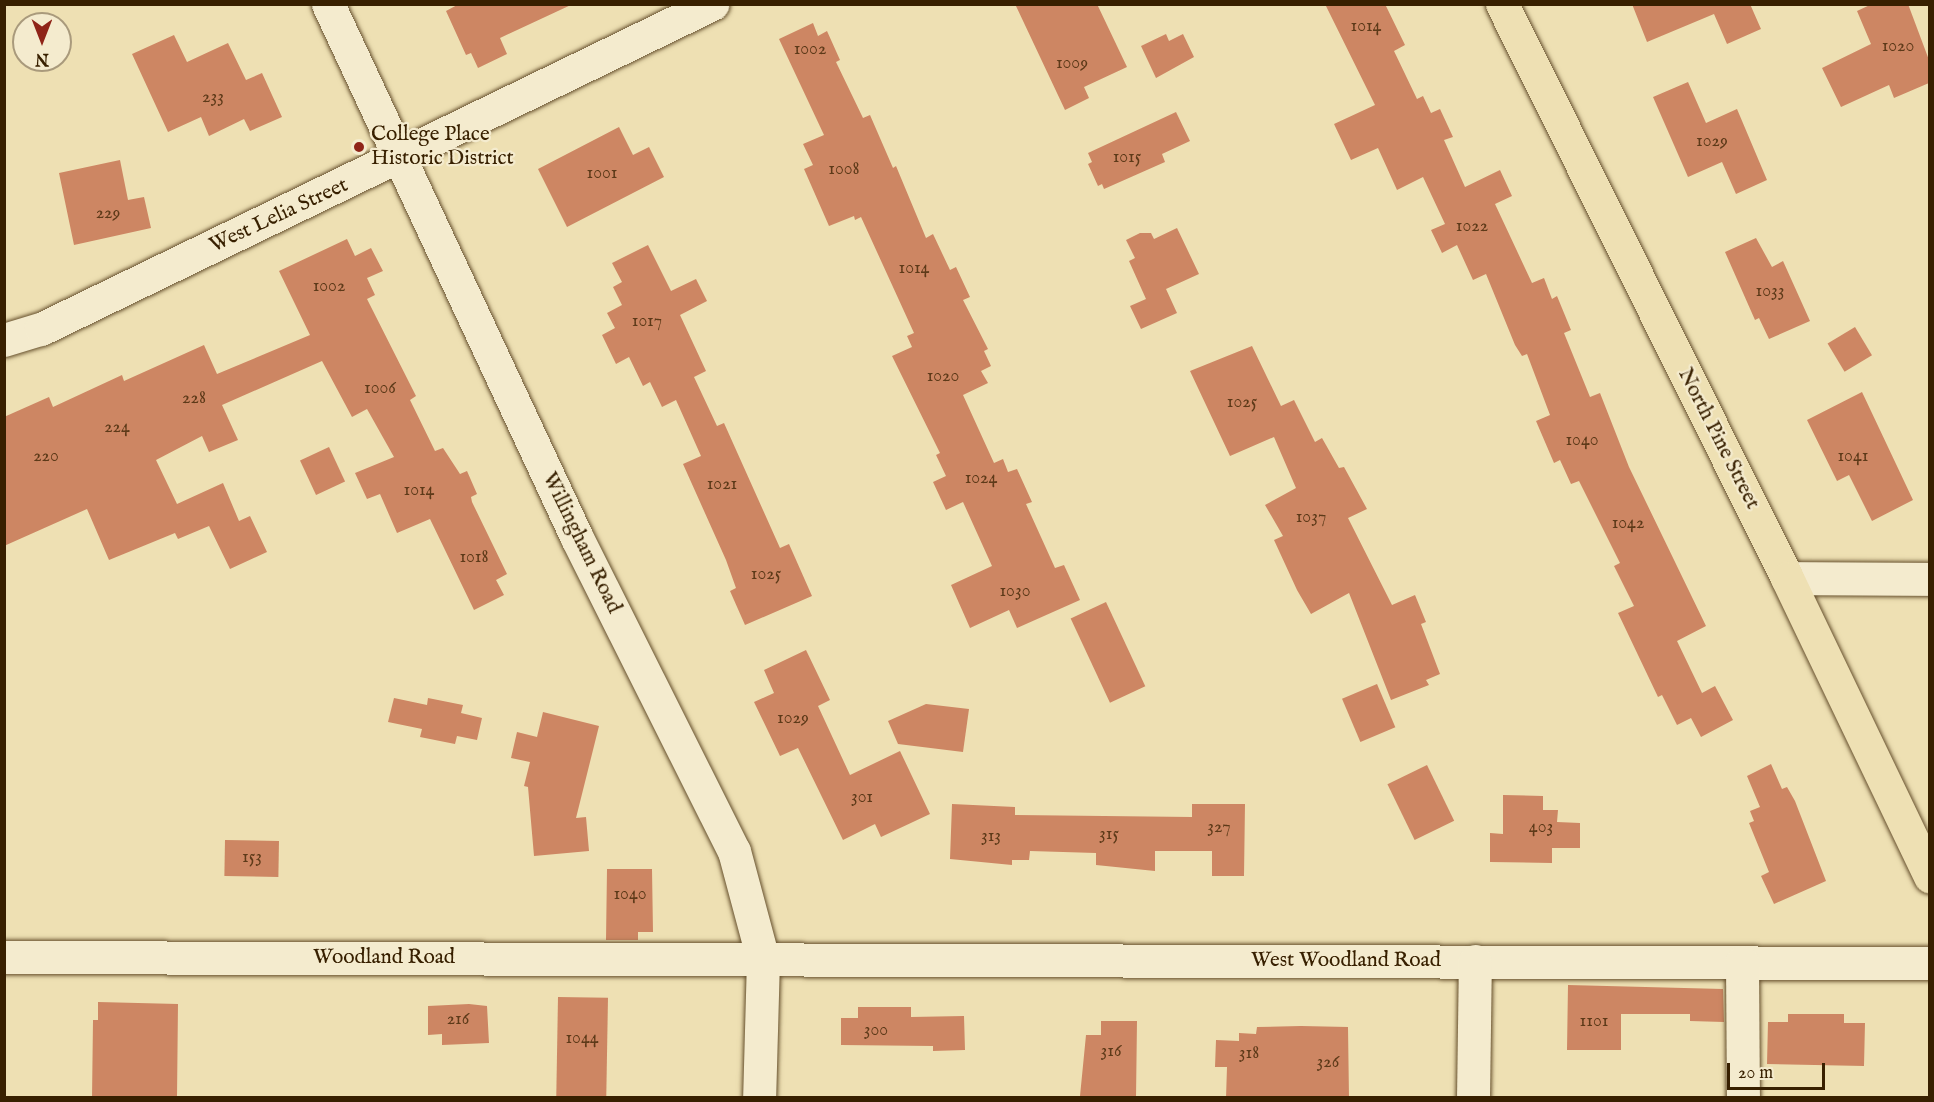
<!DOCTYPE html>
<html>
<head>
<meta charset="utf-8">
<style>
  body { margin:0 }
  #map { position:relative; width:1934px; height:1102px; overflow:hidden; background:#eee0b3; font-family:"IM FELL English",serif }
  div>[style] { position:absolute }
  .building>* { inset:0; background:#cd8663; transform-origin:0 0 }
  .roads { filter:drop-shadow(0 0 2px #66502d) drop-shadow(0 0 2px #66502d) }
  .minor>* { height:33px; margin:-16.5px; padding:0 16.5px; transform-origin:16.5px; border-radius:16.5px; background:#f4ebce }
  .major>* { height:33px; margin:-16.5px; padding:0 16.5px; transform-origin:16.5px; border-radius:16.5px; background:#eee0b3 }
  .dots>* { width:16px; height:16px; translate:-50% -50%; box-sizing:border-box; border:3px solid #f4ebce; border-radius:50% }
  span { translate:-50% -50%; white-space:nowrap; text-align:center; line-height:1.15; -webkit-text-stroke:4.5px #f4ebce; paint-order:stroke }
  .number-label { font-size:18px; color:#5d3a19 }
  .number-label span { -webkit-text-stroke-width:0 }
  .poi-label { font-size:21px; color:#382000 }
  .left { translate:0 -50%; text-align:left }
  .street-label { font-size:21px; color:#382000 }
  .frame { position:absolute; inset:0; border:6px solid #382000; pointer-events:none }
  .north { position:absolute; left:12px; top:12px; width:60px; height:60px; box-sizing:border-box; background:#f4ebce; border:2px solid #a99a7c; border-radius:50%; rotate:180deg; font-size:16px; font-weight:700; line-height:24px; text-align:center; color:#382000 }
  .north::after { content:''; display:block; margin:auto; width:21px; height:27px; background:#8f2418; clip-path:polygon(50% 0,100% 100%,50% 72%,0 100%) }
  .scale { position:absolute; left:1727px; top:1063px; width:98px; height:27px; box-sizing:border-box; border:3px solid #382000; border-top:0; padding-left:8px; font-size:18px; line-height:21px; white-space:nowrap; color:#382000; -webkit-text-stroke:4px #f4ebce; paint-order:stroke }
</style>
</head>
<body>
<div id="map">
  <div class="building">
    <div style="clip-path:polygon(459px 4px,573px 4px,500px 38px,507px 54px,478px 68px,471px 53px,466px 55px,446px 11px)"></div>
    <div style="clip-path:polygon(1015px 4px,1097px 4px,1127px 67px,1084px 87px,1089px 98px,1065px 110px)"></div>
    <div style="clip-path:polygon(1325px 4px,1385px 4px,1405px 45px,1394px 51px,1417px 99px,1423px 96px,1431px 113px,1440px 109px,1453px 137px,1444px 140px,1465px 187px,1500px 170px,1512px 196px,1495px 204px,1532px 283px,1544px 278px,1552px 299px,1557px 296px,1571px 330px,1564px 333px,1590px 397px,1600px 393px,1629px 467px,1706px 626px,1677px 641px,1702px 693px,1715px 686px,1733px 720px,1701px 737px,1691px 718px,1677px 725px,1662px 695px,1658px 697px,1618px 613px,1634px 606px,1614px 566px,1620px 563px,1579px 481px,1571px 484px,1560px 460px,1554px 463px,1536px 421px,1550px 415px,1527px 354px,1522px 356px,1515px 345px,1486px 274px,1473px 280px,1457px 245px,1442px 253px,1431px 230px,1445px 224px,1423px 177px,1397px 190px,1378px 148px,1351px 160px,1334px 124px,1375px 105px)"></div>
    <div style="clip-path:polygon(1632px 4px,1750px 4px,1761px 29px,1727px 44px,1714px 14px,1647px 42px)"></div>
    <div style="clip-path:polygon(1872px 4px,1908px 4px,1929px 60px,1929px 83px,1894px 98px,1889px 85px,1841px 107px,1822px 68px,1871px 44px,1857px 11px)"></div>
    <div style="clip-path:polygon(813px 23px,818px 36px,827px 31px,840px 60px,836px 62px,863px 118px,870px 115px,893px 168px,896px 166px,926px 238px,933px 234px,950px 270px,956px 267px,970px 297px,963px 300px,988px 349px,984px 351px,991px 366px,981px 371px,988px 383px,963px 395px,994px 463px,1003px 459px,1008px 472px,1017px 469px,1032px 502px,1026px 504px,1055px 568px,1064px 565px,1080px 600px,1017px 628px,1009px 610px,970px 628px,951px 585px,992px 566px,963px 502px,946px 510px,933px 482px,946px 476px,936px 455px,940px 453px,892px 356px,912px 347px,907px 336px,914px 333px,861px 217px,855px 220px,854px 216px,829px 226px,804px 169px,813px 165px,803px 144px,824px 135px,779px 39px)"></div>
    <div style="clip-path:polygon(1166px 34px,1169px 41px,1183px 34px,1194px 57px,1156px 78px,1141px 46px)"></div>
    <div style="clip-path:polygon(174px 35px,187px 62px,228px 43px,246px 80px,262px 73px,282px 117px,250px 131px,244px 119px,209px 136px,201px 117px,168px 132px,132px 54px)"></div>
    <div style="clip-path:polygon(1688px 82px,1706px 123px,1737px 109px,1767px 180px,1736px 194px,1722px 162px,1688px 177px,1653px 97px)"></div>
    <div style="clip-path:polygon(1176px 112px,1190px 141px,1162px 154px,1165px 162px,1104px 189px,1102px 184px,1098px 186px,1088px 164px,1092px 162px,1088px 153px)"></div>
    <div style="clip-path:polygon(619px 127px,633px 155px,649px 147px,664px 177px,567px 227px,538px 169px)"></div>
    <div style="clip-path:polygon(120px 160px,128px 200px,144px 197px,151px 228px,74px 245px,59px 173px)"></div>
    <div style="clip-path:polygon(1177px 228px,1199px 274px,1166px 289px,1177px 313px,1141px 329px,1130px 306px,1146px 299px,1129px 261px,1135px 258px,1126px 240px,1140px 233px,1151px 233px,1154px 239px)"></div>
    <div style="clip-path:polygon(1756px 238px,1772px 267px,1783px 261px,1810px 321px,1769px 339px,1759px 318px,1755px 320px,1725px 252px)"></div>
    <div style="clip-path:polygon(347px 239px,355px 256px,371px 248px,383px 271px,367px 278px,375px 295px,367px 299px,416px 396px,410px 400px,435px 451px,443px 448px,460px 474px,467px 471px,477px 494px,471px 497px,472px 502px,507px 574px,496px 580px,504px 595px,474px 610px,430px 519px,397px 533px,380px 494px,367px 499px,355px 473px,394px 457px,367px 409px,352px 417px,322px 361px,222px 405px,238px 440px,209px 452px,202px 436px,156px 460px,177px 504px,223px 483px,239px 521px,250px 516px,267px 552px,230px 569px,209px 526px,178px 539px,175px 533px,109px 560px,87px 509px,4px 546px,4px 417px,49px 397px,53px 407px,122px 375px,124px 381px,204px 345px,217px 374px,310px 335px,279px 271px)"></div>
    <div style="clip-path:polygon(648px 245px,671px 291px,696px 279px,707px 301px,680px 315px,706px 371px,694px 377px,717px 426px,724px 423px,780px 548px,789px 544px,812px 596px,745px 625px,730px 591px,736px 588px,726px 560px,683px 464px,701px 456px,676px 400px,662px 407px,650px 382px,643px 386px,629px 357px,616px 364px,602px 335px,615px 328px,607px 313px,622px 305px,613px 287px,622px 282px,612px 263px)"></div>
    <div style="left:1855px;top:327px;width:33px;height:32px;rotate:59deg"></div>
    <div style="clip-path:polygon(1252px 346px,1281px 406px,1294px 400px,1315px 442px,1322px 438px,1339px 468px,1344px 467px,1367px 509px,1348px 518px,1392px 605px,1415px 595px,1426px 622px,1421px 624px,1440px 674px,1426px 680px,1429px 685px,1391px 700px,1349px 593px,1311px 614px,1297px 590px,1274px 540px,1283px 536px,1265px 505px,1296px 488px,1274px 437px,1230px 456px,1190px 371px)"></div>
    <div style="clip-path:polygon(1862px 392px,1913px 500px,1872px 521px,1849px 475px,1837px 481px,1807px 420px)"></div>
    <div style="left:329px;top:447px;width:38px;height:32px;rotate:65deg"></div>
    <div style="left:1106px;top:602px;width:93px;height:39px;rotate:65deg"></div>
    <div style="clip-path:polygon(806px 650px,830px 700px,818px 706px,850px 775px,900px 751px,930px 814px,881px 837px,875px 824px,843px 840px,798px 748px,780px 756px,754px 702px,774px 693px,764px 670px)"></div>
    <div style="left:1377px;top:684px;width:47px;height:38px;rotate:67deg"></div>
    <div style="clip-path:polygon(394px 698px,427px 705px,428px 698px,463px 705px,461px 713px,482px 718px,477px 740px,457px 736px,455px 744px,420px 737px,422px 729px,388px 722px)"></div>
    <div style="clip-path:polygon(926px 704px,969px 709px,963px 752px,898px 744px,888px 721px)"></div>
    <div style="clip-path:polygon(543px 712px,599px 726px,576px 818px,586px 817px,589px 851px,534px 856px,528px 787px,524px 786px,530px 762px,511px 758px,517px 732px,537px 737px)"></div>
    <div style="clip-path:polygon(1771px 764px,1782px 789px,1787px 787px,1795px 801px,1826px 881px,1774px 904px,1761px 876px,1769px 872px,1749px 823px,1754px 821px,1750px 811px,1760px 807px,1747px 776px)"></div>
    <div style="left:1427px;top:765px;width:62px;height:44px;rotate:64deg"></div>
    <div style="clip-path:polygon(1503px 795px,1543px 796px,1543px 810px,1558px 810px,1557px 822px,1580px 823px,1580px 848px,1552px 848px,1552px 863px,1490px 862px,1490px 833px,1503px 834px)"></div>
    <div style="clip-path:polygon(952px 804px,1015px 807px,1015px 815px,1192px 817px,1192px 804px,1245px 804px,1244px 876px,1212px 876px,1212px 851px,1155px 851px,1155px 871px,1096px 865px,1096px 853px,1030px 851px,1029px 860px,1012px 860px,1012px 865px,950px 859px)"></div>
    <div style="left:225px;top:840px;width:54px;height:36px;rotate:1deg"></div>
    <div style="clip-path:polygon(607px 869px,652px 869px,653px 932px,638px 932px,638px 940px,606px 940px)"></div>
    <div style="clip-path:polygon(1568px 985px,1723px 989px,1724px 1022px,1690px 1021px,1690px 1014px,1621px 1014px,1621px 1050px,1567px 1050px)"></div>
    <div style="left:558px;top:997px;width:50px;height:101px;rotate:1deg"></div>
    <div style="clip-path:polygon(98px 1002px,178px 1004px,177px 1098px,92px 1098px,93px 1020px,98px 1020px)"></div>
    <div style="clip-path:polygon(469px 1004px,487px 1006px,489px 1043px,442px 1045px,442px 1034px,428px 1035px,428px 1006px)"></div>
    <div style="clip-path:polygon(858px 1007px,911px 1007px,911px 1017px,964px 1016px,965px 1050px,933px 1051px,933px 1046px,841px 1045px,841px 1018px,858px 1018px)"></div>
    <div style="clip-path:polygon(1788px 1014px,1844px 1014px,1844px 1023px,1865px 1023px,1864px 1066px,1767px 1064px,1768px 1022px,1788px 1022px)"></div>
    <div style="clip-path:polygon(1101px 1021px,1137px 1021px,1136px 1098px,1080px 1096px,1086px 1035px,1101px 1035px)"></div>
    <div style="clip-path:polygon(1301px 1026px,1348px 1027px,1349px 1098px,1226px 1098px,1227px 1067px,1215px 1067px,1216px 1040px,1239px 1041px,1239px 1033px,1256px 1034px,1257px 1027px)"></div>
  </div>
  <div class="roads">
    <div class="minor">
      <div style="left:328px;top:4px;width:589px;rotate:65deg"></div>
      <div style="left:577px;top:538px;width:350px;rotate:63.4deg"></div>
      <div style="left:734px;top:851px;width:112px;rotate:75deg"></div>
      <div style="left:763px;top:959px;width:139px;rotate:91.6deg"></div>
      <div style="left:4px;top:340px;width:39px;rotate:-17deg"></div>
      <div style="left:41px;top:329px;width:746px;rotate:-25.84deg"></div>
      <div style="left:1787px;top:578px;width:143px;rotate:0.4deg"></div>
      <div style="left:4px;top:957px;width:1926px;rotate:0.18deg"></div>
      <div style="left:1742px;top:962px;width:136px;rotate:89.6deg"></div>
      <div style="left:1473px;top:1098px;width:137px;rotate:-89.2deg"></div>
    </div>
    <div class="major">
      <div style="left:1502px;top:4px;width:641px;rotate:63.59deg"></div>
      <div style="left:1787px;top:578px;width:331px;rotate:64.4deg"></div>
    </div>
  </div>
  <div class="dots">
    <div style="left:359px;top:147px;background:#8f2418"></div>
  </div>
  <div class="number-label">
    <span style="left:1366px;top:27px">1014</span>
    <span style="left:1898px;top:47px">1020</span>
    <span style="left:810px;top:50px">1002</span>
    <span style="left:1072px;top:64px">1009</span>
    <span style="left:213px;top:98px">233</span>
    <span style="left:1712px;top:142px">1029</span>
    <span style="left:1127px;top:158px">1015</span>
    <span style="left:844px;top:170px">1008</span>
    <span style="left:602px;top:174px">1001</span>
    <span style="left:108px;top:214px">229</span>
    <span style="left:1472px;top:227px">1022</span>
    <span style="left:914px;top:269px">1014</span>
    <span style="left:329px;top:287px">1002</span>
    <span style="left:1770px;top:292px">1033</span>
    <span style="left:647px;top:322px">1017</span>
    <span style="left:943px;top:377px">1020</span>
    <span style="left:380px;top:389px">1006</span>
    <span style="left:194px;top:399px">228</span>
    <span style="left:1242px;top:403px">1025</span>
    <span style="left:117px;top:428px">224</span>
    <span style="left:1582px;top:441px">1040</span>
    <span style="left:46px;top:457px">220</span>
    <span style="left:1853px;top:457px">1041</span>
    <span style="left:981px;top:479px">1024</span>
    <span style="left:722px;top:485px">1021</span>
    <span style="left:419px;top:491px">1014</span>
    <span style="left:1311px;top:518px">1037</span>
    <span style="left:1628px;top:524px">1042</span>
    <span style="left:474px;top:558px">1018</span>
    <span style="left:766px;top:575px">1025</span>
    <span style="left:1015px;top:592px">1030</span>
    <span style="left:793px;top:719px">1029</span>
    <span style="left:862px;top:798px">301</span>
    <span style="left:1219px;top:828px">327</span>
    <span style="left:1541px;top:828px">403</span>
    <span style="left:1109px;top:835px">315</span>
    <span style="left:991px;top:837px">313</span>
    <span style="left:252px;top:858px">153</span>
    <span style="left:630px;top:895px">1040</span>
    <span style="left:458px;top:1020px">216</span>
    <span style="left:1594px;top:1022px">1101</span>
    <span style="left:876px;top:1031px">300</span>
    <span style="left:582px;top:1039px">1044</span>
    <span style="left:1111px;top:1052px">316</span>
    <span style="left:1249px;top:1054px">318</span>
    <span style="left:1328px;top:1063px">326</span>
  </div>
  <div class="poi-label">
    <span class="left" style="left:371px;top:147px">College Place<br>Historic District</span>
  </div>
  <div class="street-label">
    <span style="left:279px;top:216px;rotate:-25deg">West Lelia Street</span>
    <span style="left:1718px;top:439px;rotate:63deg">North Pine Street</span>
    <span style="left:581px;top:543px;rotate:64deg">Willingham Road</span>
    <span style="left:384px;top:958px">Woodland Road</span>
    <span style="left:1346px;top:961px">West Woodland Road</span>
  </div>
  <div class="frame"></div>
  <div class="north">N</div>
  <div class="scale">20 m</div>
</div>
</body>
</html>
